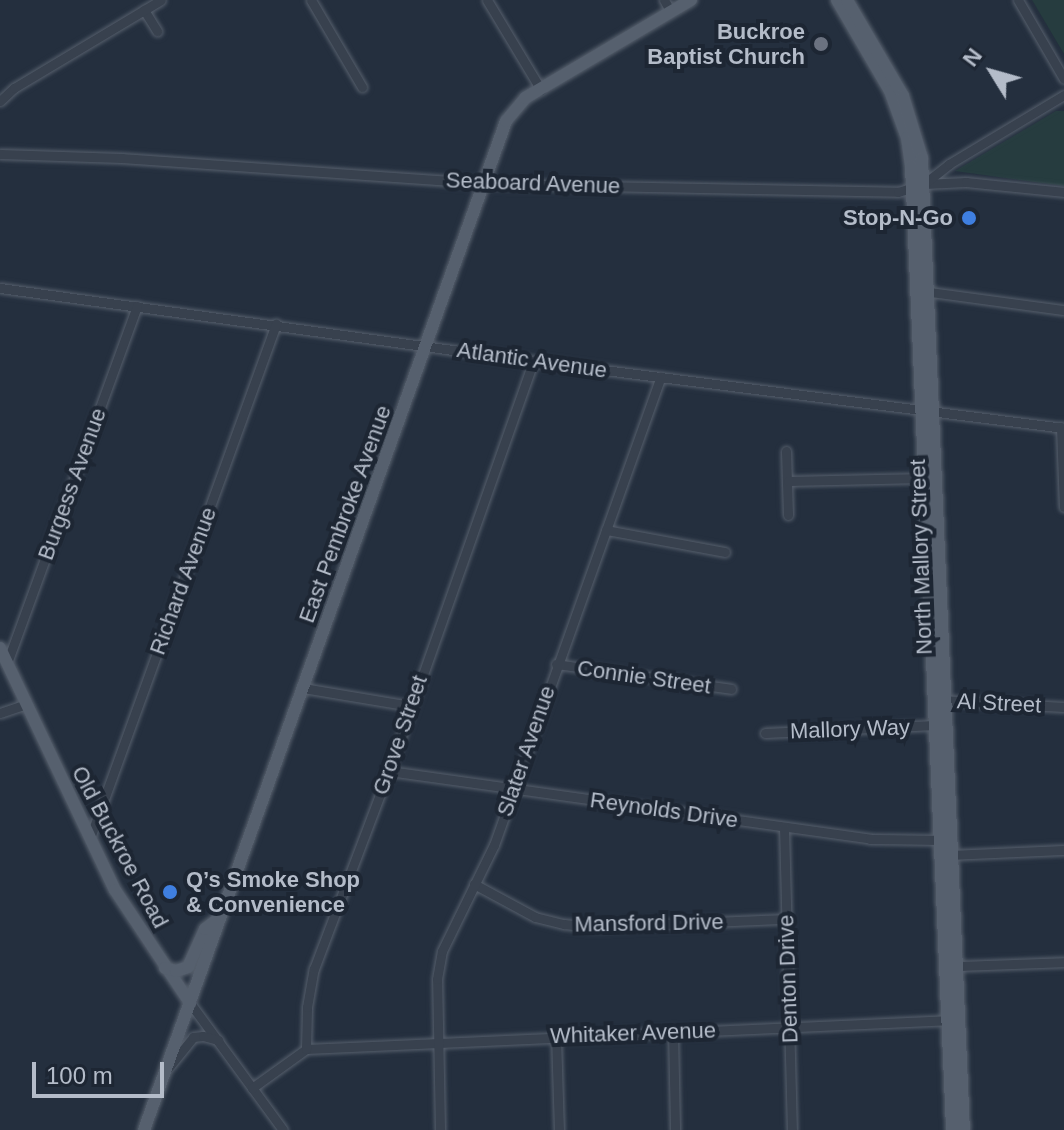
<!DOCTYPE html>
<html>
<head>
<meta charset="utf-8">
<style>
  body { margin:0 }
  #map { position:relative; width:1064px; height:1130px; overflow:hidden; background:#242f3e; font-family:Arial,sans-serif }
  div>[style] { position:absolute }
  .green>* { inset:0; background:#263c3f }
  .roads { filter:drop-shadow(0 0 2px #565f6c) drop-shadow(0 0 2px #565f6c) }
  .minor>* { height:9px; margin:-4.5px; padding:0 4.5px; transform-origin:4.5px; border-radius:4.5px; background:#38414e }
  .major>* { height:12px; margin:-6px; padding:0 6px; transform-origin:6px; border-radius:6px; background:#56606e }
  .dots>* { width:22px; height:22px; translate:-50% -50%; box-sizing:border-box; border:4px solid #1d2633; border-radius:50% }
  span { translate:-50% -50%; white-space:nowrap; text-align:center; line-height:1.15; -webkit-text-stroke:8px #1d2633; paint-order:stroke }
  .poi-label { font-size:22px; color:#b4bcc9; font-weight:700 }
  .right { translate:-100% -50%; text-align:right }
  .left { translate:0 -50%; text-align:left }
  .street-label { font-size:22px; color:#b4bcc9 }
  .north { position:absolute; left:952px; top:32px; width:80px; height:80px; -webkit-text-stroke:6px #1d2633; paint-order:stroke; rotate:307deg; font-size:22px; font-weight:700; line-height:32px; text-align:center; color:#b4bcc9 }
  .north::after { content:''; display:block; margin:auto; width:28px; height:36px; background:#b4bcc9; clip-path:polygon(50% 0,100% 100%,50% 72%,0 100%) }
  .scale { position:absolute; left:32px; top:1062px; width:132px; height:36px; box-sizing:border-box; border:4px solid #b4bcc9; border-top:0; padding-left:10px; font-size:24px; line-height:28px; white-space:nowrap; color:#b4bcc9; -webkit-text-stroke:6px #1d2633; paint-order:stroke }
</style>
</head>
<body>
<div id="map">
  <div class="green">
    <div style="clip-path:polygon(1032px 0,1064px 0,1064px 54px)"></div>
    <div style="clip-path:polygon(1056px 111px,1064px 111px,1064px 186px,955px 171px)"></div>
  </div>
  <div class="roads">
    <div class="minor">
      <div style="left:311px;top:0;width:101px;rotate:59.6deg"></div>
      <div style="left:487px;top:0;width:105px;rotate:59deg"></div>
      <div style="left:664px;top:0;width:14px;rotate:60deg"></div>
      <div style="left:1018px;top:0;width:91px;rotate:59.8deg"></div>
      <div style="left:144px;top:10px;width:25px;rotate:58deg"></div>
      <div style="left:0;top:101px;width:19px;rotate:-43deg"></div>
      <div style="left:14px;top:88px;width:171px;rotate:-30.9deg"></div>
      <div style="left:0;top:154px;width:122px;rotate:1.9deg"></div>
      <div style="left:122px;top:158px;width:372px;rotate:4deg"></div>
      <div style="left:493px;top:184px;width:405px;rotate:1.1deg"></div>
      <div style="left:898px;top:192px;width:27px;rotate:-17deg"></div>
      <div style="left:924px;top:184px;width:42px;rotate:-2.7deg"></div>
      <div style="left:966px;top:182px;width:99px;rotate:5.8deg"></div>
      <div style="left:925px;top:183px;width:31px;rotate:-38deg"></div>
      <div style="left:949px;top:164px;width:134px;rotate:-31deg"></div>
      <div style="left:0;top:288px;width:538px;rotate:7.8deg"></div>
      <div style="left:533px;top:361px;width:535px;rotate:7.19deg"></div>
      <div style="left:930px;top:292px;width:135px;rotate:7.7deg"></div>
      <div style="left:1061px;top:427px;width:80px;rotate:87.9deg"></div>
      <div style="left:786px;top:451px;width:64px;rotate:88.2deg"></div>
      <div style="left:788px;top:481px;width:136px;rotate:-1.3deg"></div>
      <div style="left:606px;top:530px;width:121px;rotate:10.5deg"></div>
      <div style="left:7px;top:663px;width:380px;rotate:-70deg"></div>
      <div style="left:556px;top:664px;width:177px;rotate:8.1deg"></div>
      <div style="left:303px;top:688px;width:109px;rotate:9.5deg"></div>
      <div style="left:940px;top:700px;width:124px;rotate:3.2deg"></div>
      <div style="left:0;top:713px;width:28px;rotate:-19deg"></div>
      <div style="left:765px;top:733px;width:170px;rotate:-2.7deg"></div>
      <div style="left:389px;top:771px;width:486px;rotate:8deg"></div>
      <div style="left:870px;top:839px;width:70px;rotate:0.8deg"></div>
      <div style="left:784px;top:827px;width:303px;rotate:88.5deg"></div>
      <div style="left:90px;top:838px;width:547px;rotate:-70.11deg"></div>
      <div style="left:948px;top:855px;width:116px;rotate:-2.5deg"></div>
      <div style="left:474px;top:884px;width:69px;rotate:28.4deg"></div>
      <div style="left:535px;top:917px;width:30px;rotate:14deg"></div>
      <div style="left:564px;top:924px;width:28px;rotate:6deg"></div>
      <div style="left:592px;top:927px;width:194px;rotate:-2.4deg"></div>
      <div style="left:957px;top:966px;width:107px;rotate:-2.1deg"></div>
      <div style="left:190px;top:1003px;width:157px;rotate:53.8deg"></div>
      <div style="left:673px;top:1031px;width:99px;rotate:88.8deg"></div>
      <div style="left:556px;top:1036px;width:94px;rotate:88.2deg"></div>
      <div style="left:306px;top:1049px;width:647px;rotate:-2.57deg"></div>
      <div style="left:169px;top:1067px;width:38px;rotate:-51deg"></div>
      <div style="left:193px;top:1037px;width:10px;rotate:-6deg"></div>
      <div style="left:203px;top:1036px;width:16px;rotate:15deg"></div>
      <div style="left:252px;top:1088px;width:67px;rotate:-35.8deg"></div>
      <div style="left:306px;top:1049px;width:42px;rotate:-88.6deg"></div>
      <div style="left:307px;top:1007px;width:39px;rotate:-80deg"></div>
      <div style="left:314px;top:969px;width:212px;rotate:-69.3deg"></div>
      <div style="left:389px;top:771px;width:435px;rotate:-70.6deg"></div>
      <div style="left:440px;top:1130px;width:151px;rotate:-91.1deg"></div>
      <div style="left:437px;top:979px;width:28px;rotate:-80deg"></div>
      <div style="left:442px;top:951px;width:118px;rotate:-63.9deg"></div>
      <div style="left:494px;top:845px;width:497px;rotate:-70.4deg"></div>
    </div>
    <div class="major">
      <div style="left:837px;top:0;width:105px;rotate:59.8deg"></div>
      <div style="left:890px;top:91px;width:50px;rotate:70.1deg"></div>
      <div style="left:907px;top:138px;width:28px;rotate:82deg"></div>
      <div style="left:911px;top:166px;width:965px;rotate:87.56deg"></div>
      <div style="left:847px;top:0;width:111px;rotate:59.7deg"></div>
      <div style="left:903px;top:96px;width:65px;rotate:73deg"></div>
      <div style="left:922px;top:158px;width:973px;rotate:87.53deg"></div>
      <div style="left:0;top:648px;width:268px;rotate:64.6deg"></div>
      <div style="left:115px;top:890px;width:136px;rotate:56.4deg"></div>
      <div style="left:165px;top:968px;width:11px;rotate:15deg"></div>
      <div style="left:176px;top:971px;width:13px;rotate:-18deg"></div>
      <div style="left:188px;top:967px;width:42px;rotate:-65.9deg"></div>
      <div style="left:205px;top:929px;width:18px;rotate:-38deg"></div>
      <div style="left:144px;top:1130px;width:1072px;rotate:-70.26deg"></div>
      <div style="left:506px;top:121px;width:30px;rotate:-50deg"></div>
      <div style="left:525px;top:98px;width:193px;rotate:-30.6deg"></div>
    </div>
  </div>
  <div class="dots">
    <div style="left:821px;top:44px;background:#6b7280"></div>
    <div style="left:969px;top:218px;background:#3f7fe0"></div>
    <div style="left:170px;top:892px;background:#3f7fe0"></div>
  </div>
  <div class="poi-label">
    <span class="right" style="left:805px;top:44px">Buckroe<br>Baptist Church</span>
    <span class="right" style="left:953px;top:218px">Stop-N-Go</span>
    <span class="left" style="left:186px;top:892px">Q’s Smoke Shop<br>&amp; Convenience</span>
  </div>
  <div class="street-label">
    <span style="left:533px;top:183px;rotate:2deg">Seaboard Avenue</span>
    <span style="left:532px;top:360px;rotate:8deg">Atlantic Avenue</span>
    <span style="left:72px;top:484px;rotate:-70deg">Burgess Avenue</span>
    <span style="left:345px;top:514px;rotate:-70deg">East Pembroke Avenue</span>
    <span style="left:921px;top:557px;rotate:-92deg">North Mallory Street</span>
    <span style="left:183px;top:581px;rotate:-70deg">Richard Avenue</span>
    <span style="left:644px;top:677px;rotate:8deg">Connie Street</span>
    <span style="left:999px;top:703px;rotate:3deg">Al Street</span>
    <span style="left:850px;top:729px;rotate:-2deg">Mallory Way</span>
    <span style="left:400px;top:735px;rotate:-71deg">Grove Street</span>
    <span style="left:526px;top:751px;rotate:-71deg">Slater Avenue</span>
    <span style="left:664px;top:810px;rotate:8deg">Reynolds Drive</span>
    <span style="left:120px;top:847px;rotate:62deg">Old Buckroe Road</span>
    <span style="left:649px;top:923px;rotate:-1deg">Mansford Drive</span>
    <span style="left:788px;top:979px;rotate:-92deg">Denton Drive</span>
    <span style="left:633px;top:1033px;rotate:-2deg">Whitaker Avenue</span>
  </div>
  <div class="north">N</div>
  <div class="scale">100 m</div>
</div>
</body>
</html>
